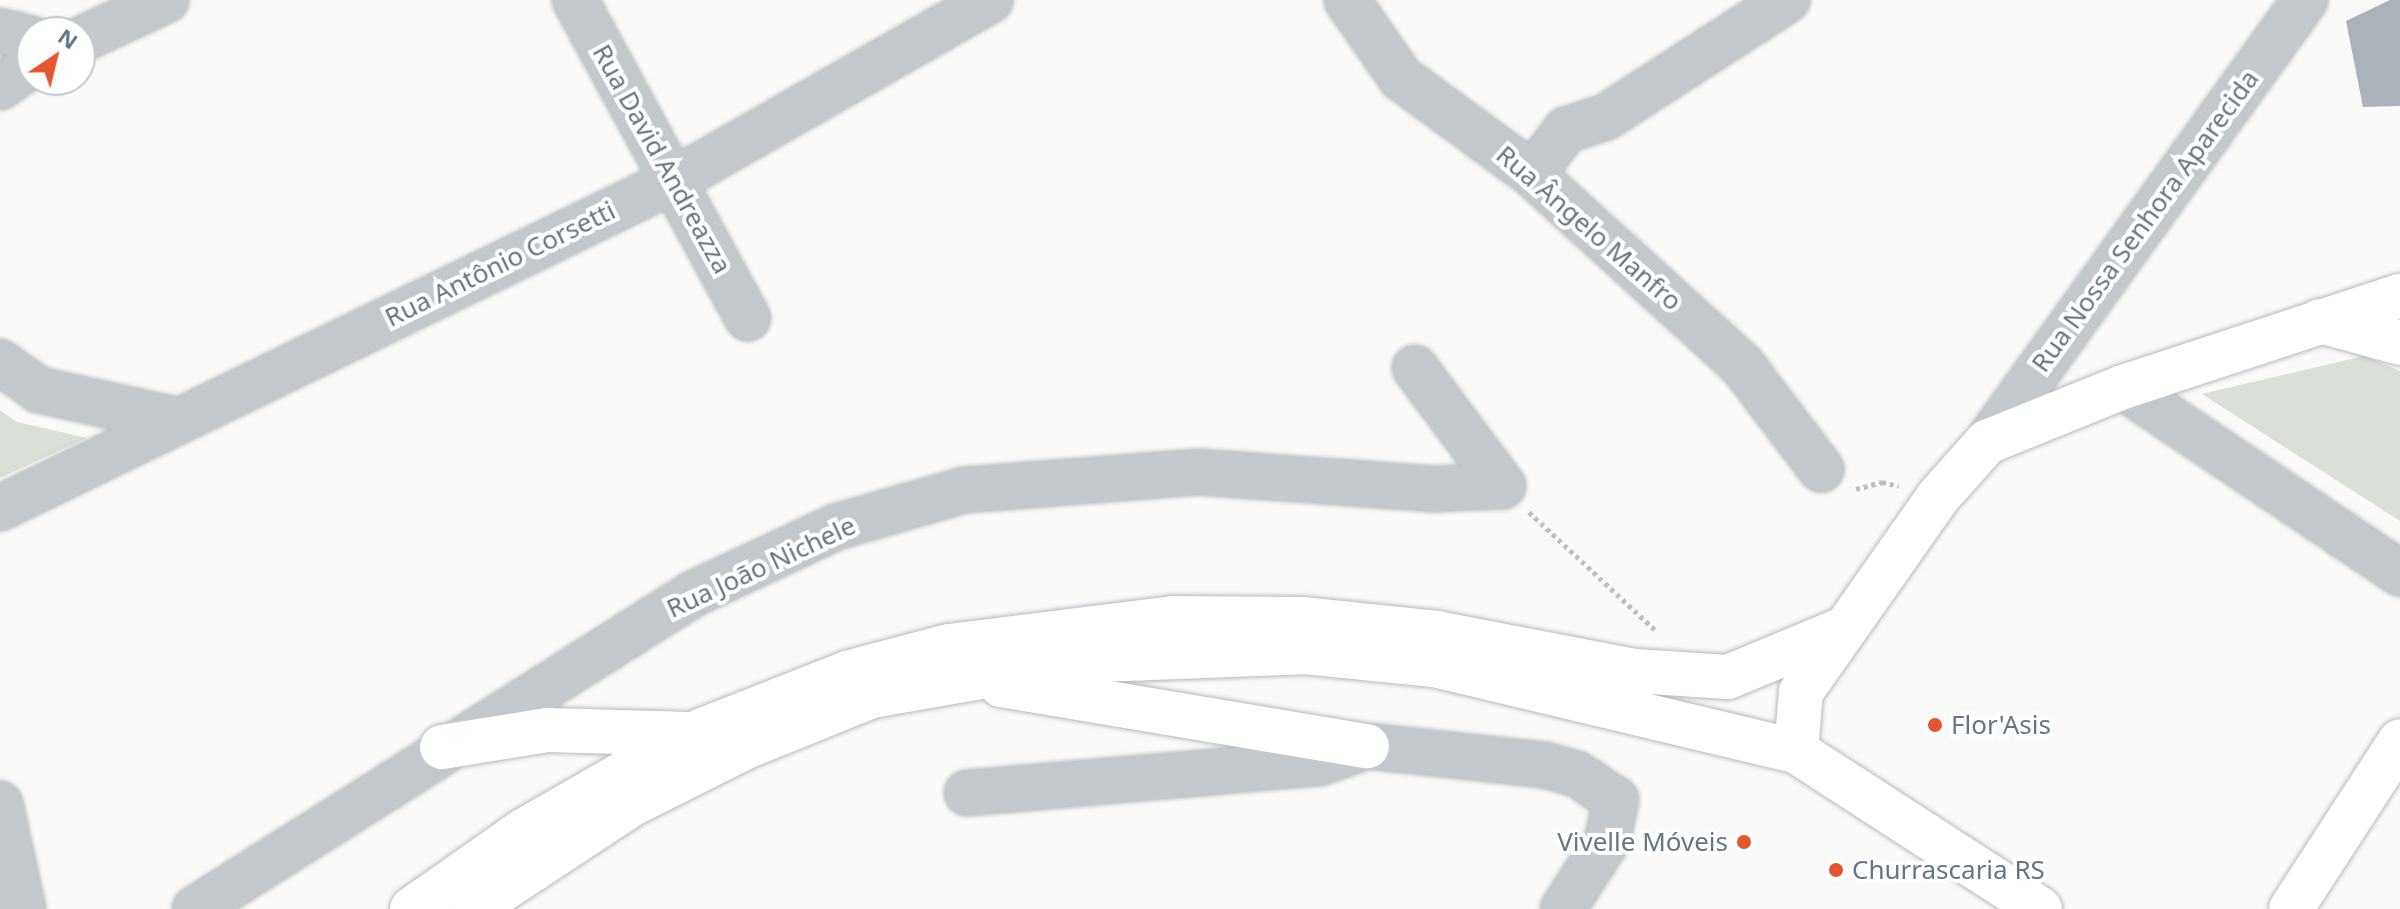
<!DOCTYPE html>
<html>
<head>
<meta charset="utf-8">
<style>
  body { margin:0 }
  #map { position:relative; width:2400px; height:909px; overflow:hidden; background:#fafaf8; font-family:"Noto Sans",sans-serif }
  div>[style] { position:absolute }
  .green>* { inset:0; background:#dadfd7 }
  .building>* { inset:0; background:#aab3b9 }
  .path>* { height:5px; margin-top:-2.5px; transform-origin:0; background:repeating-linear-gradient(90deg,#bbbfc2 0 4px,transparent 0 8px) }
  .roads { filter:drop-shadow(0 0 2px #b5babe) drop-shadow(0 0 2px #b5babe) }
  .minor>* { height:44px; margin:-22px; padding:0 22px; transform-origin:22px; border-radius:22px; background:#c3c8cc }
  .major>* { height:44px; margin:-22px; padding:0 22px; transform-origin:22px; border-radius:22px; background:#fff }
  .highway>* { height:44px; margin:-22px; padding:0 22px; transform-origin:22px; border-radius:22px; background:#fff }
  .dots>* { width:22px; height:22px; translate:-50% -50%; box-sizing:border-box; border:4px solid #fff; border-radius:50% }
  span { translate:-50% -50%; white-space:nowrap; text-align:center; line-height:1.15; -webkit-text-stroke:8px #fff; paint-order:stroke }
  .street-label { font-size:26px; color:#657683 }
  .poi-label { font-size:26px; color:#657683 }
  .left { translate:0 -50%; text-align:left }
  .right { translate:-100% -50%; text-align:right }
  .north { position:absolute; left:16px; top:16px; width:80px; height:80px; box-sizing:border-box; background:#fff; border:2px solid #c1c8cd; border-radius:50%; rotate:35deg; font-size:22px; font-weight:700; line-height:32px; text-align:center; color:#657683 }
  .north::after { content:''; display:block; margin:auto; width:28px; height:36px; background:#e4572e; clip-path:polygon(50% 0,100% 100%,50% 72%,0 100%) }
</style>
</head>
<body>
<div id="map">
  <div class="green">
    <div style="clip-path:polygon(2364px 356px,2400px 371px,2400px 521px,2202px 394px)"></div>
    <div style="clip-path:polygon(0 410px,17px 422px,87px 438px,0 478px)"></div>
  </div>
  <div class="building">
    <div style="clip-path:polygon(2390px 0,2400px 0,2400px 106px,2363px 107px,2346px 21px)"></div>
  </div>
  <div class="path">
    <div style="left:1856px;top:489px;width:27px;rotate:-15deg"></div>
    <div style="left:1882px;top:482px;width:17px;rotate:13deg"></div>
    <div style="left:1529px;top:512px;width:174px;rotate:43.1deg"></div>
  </div>
  <div class="roads">
    <div class="minor">
      <div style="left:575px;top:0;width:362px;rotate:61.5deg"></div>
      <div style="left:1347px;top:0;width:95px;rotate:55.3deg"></div>
      <div style="left:1401px;top:78px;width:162px;rotate:36.2deg"></div>
      <div style="left:1532px;top:174px;width:284px;rotate:42.3deg"></div>
      <div style="left:1742px;top:365px;width:131px;rotate:52.8deg"></div>
      <div style="left:0;top:31px;width:33px;rotate:14deg"></div>
      <div style="left:80px;top:40px;width:95px;rotate:-24.9deg"></div>
      <div style="left:0;top:87px;width:39px;rotate:-35deg"></div>
      <div style="left:1532px;top:174px;width:56px;rotate:-52.3deg"></div>
      <div style="left:1566px;top:130px;width:42px;rotate:-18deg"></div>
      <div style="left:1606px;top:117px;width:216px;rotate:-32.9deg"></div>
      <div style="left:0;top:362px;width:48px;rotate:35.7deg"></div>
      <div style="left:39px;top:390px;width:139px;rotate:12.4deg"></div>
      <div style="left:1415px;top:368px;width:147px;rotate:53.3deg"></div>
      <div style="left:2123px;top:387px;width:334px;rotate:33.9deg"></div>
      <div style="left:1987px;top:442px;width:545px;rotate:-54.27deg"></div>
      <div style="left:0;top:508px;width:750px;rotate:-25.92deg"></div>
      <div style="left:675px;top:180px;width:363px;rotate:-29.7deg"></div>
      <div style="left:967px;top:793px;width:353px;rotate:-4.9deg"></div>
      <div style="left:1319px;top:763px;width:51px;rotate:-19.5deg"></div>
      <div style="left:1367px;top:746px;width:179px;rotate:6.1deg"></div>
      <div style="left:1545px;top:765px;width:33px;rotate:16deg"></div>
      <div style="left:1577px;top:774px;width:47px;rotate:33.7deg"></div>
      <div style="left:1616px;top:800px;width:40px;rotate:102deg"></div>
      <div style="left:1608px;top:839px;width:83px;rotate:122.7deg"></div>
      <div style="left:0;top:804px;width:107px;rotate:77.6deg"></div>
      <div style="left:195px;top:909px;width:589px;rotate:-32.31deg"></div>
      <div style="left:693px;top:594px;width:158px;rotate:-25.1deg"></div>
      <div style="left:836px;top:527px;width:133px;rotate:-16.1deg"></div>
      <div style="left:964px;top:490px;width:235px;rotate:-4.4deg"></div>
      <div style="left:1198px;top:472px;width:236px;rotate:4.1deg"></div>
      <div style="left:1433px;top:489px;width:70px;rotate:-2.5deg"></div>
    </div>
    <div class="major">
      <div style="left:2320px;top:321px;width:83px;rotate:15.4deg"></div>
      <div style="left:2040px;top:909px;width:291px;rotate:-147.1deg"></div>
      <div style="left:1796px;top:751px;width:59px;rotate:-85.2deg"></div>
      <div style="left:1801px;top:692px;width:238px;rotate:-54.9deg"></div>
      <div style="left:1938px;top:497px;width:74px;rotate:-48.3deg"></div>
      <div style="left:1987px;top:442px;width:147px;rotate:-22deg"></div>
      <div style="left:2123px;top:387px;width:292px;rotate:-18.2deg"></div>
      <div style="left:2291px;top:909px;width:200px;rotate:-57deg"></div>
    </div>
    <div class="highway">
      <div style="left:1001px;top:685px;width:371px;rotate:9.5deg"></div>
      <div style="left:442px;top:747px;width:107px;rotate:-9.1deg"></div>
      <div style="left:548px;top:730px;width:139px;rotate:1.6deg"></div>
      <div style="left:412px;top:909px;width:136px;rotate:-35.1deg"></div>
      <div style="left:523px;top:831px;width:193px;rotate:-29.9deg"></div>
      <div style="left:690px;top:735px;width:172px;rotate:-21.5deg"></div>
      <div style="left:850px;top:672px;width:102px;rotate:-14.7deg"></div>
      <div style="left:949px;top:646px;width:226px;rotate:-7.1deg"></div>
      <div style="left:1173px;top:618px;width:129px;rotate:0.4deg"></div>
      <div style="left:1302px;top:619px;width:136px;rotate:5.9deg"></div>
      <div style="left:1437px;top:633px;width:202px;rotate:10.9deg"></div>
      <div style="left:1635px;top:671px;width:93px;rotate:3.7deg"></div>
      <div style="left:1728px;top:677px;width:128px;rotate:-22.6deg"></div>
      <div style="left:473px;top:909px;width:191px;rotate:-33.4deg"></div>
      <div style="left:632px;top:804px;width:130px;rotate:-26.6deg"></div>
      <div style="left:748px;top:746px;width:134px;rotate:-22deg"></div>
      <div style="left:872px;top:696px;width:204px;rotate:-9.9deg"></div>
      <div style="left:1073px;top:661px;width:230px;rotate:-2.2deg"></div>
      <div style="left:1303px;top:652px;width:132px;rotate:5.7deg"></div>
      <div style="left:1434px;top:665px;width:372px;rotate:13.4deg"></div>
    </div>
  </div>
  <div class="dots">
    <div style="left:1935px;top:725px;background:#e4572e"></div>
    <div style="left:1744px;top:842px;background:#e4572e"></div>
    <div style="left:1836px;top:870px;background:#e4572e"></div>
  </div>
  <div class="street-label">
    <span style="left:662px;top:159px;rotate:61deg">Rua David Andreazza</span>
    <span style="left:2145px;top:221px;rotate:-54deg">Rua Nossa Senhora Aparecida</span>
    <span style="left:1589px;top:228px;rotate:41deg">Rua Ângelo Manfro</span>
    <span style="left:500px;top:264px;rotate:-26deg">Rua Antônio Corsetti</span>
    <span style="left:761px;top:567px;rotate:-25deg">Rua João Nichele</span>
  </div>
  <div class="poi-label">
    <span class="left" style="left:1951px;top:725px">Flor'Asis</span>
    <span class="right" style="left:1728px;top:842px">Vivelle Móveis</span>
    <span class="left" style="left:1852px;top:870px">Churrascaria RS</span>
  </div>
  <div class="north">N</div>
</div>
</body>
</html>
